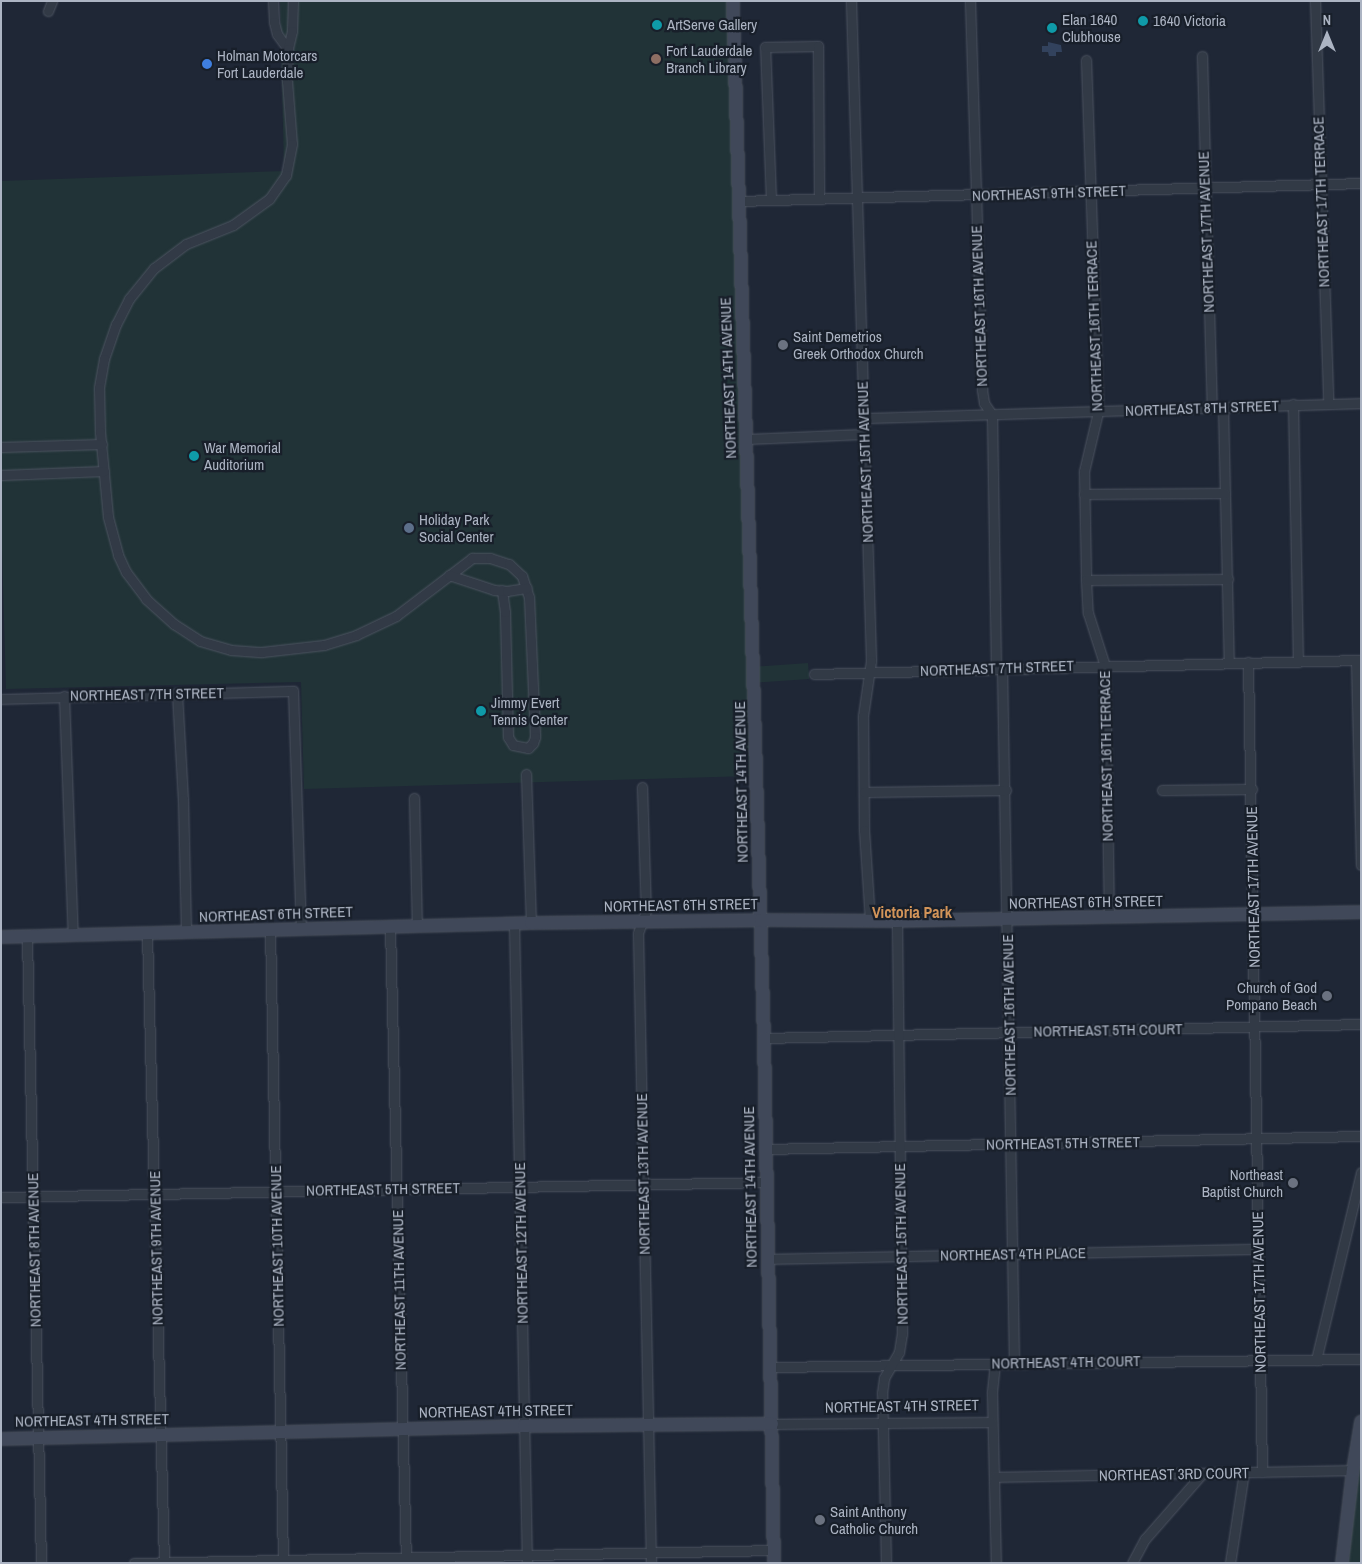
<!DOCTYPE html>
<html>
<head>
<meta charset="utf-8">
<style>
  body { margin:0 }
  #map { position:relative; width:1362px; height:1564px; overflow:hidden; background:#1f2736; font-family:"Archivo Narrow",sans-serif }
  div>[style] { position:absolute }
  .green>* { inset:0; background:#213337; transform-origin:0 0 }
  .water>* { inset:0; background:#32425d }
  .roads { filter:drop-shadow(0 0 1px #4d5461) drop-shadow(0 0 1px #4d5461) }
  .street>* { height:9px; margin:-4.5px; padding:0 4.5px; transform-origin:4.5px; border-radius:4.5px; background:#323a46 }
  .secondary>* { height:12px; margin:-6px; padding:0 6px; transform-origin:6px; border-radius:6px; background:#404859 }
  .dots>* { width:14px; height:14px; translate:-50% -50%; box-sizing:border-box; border:2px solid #181f2a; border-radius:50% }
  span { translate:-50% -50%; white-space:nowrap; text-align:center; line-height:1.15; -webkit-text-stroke:4.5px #181f2a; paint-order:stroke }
  .poi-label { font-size:15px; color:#acb4c3 }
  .left { translate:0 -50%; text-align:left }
  .right { translate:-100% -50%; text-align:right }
  .street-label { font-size:15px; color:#acb4c3 }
  .neighbourhood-label { font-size:16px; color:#d29459; font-weight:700 }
  .frame { position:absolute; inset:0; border:2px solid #acb4c3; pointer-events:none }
  .north { position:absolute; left:1302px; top:10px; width:50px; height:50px; -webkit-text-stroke:4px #181f2a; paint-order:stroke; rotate:0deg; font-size:14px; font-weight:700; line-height:20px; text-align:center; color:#acb4c3 }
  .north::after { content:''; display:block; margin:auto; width:18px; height:22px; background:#acb4c3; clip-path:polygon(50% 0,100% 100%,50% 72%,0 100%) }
</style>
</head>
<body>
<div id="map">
  <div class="green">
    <div style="clip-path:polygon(280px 1px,728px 1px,750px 776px,304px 789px,301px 682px,6px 689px,1px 515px,1px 181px,284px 171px)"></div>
    <div style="left:808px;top:663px;width:16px;height:51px;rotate:86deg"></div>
    <div style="clip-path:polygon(1361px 1454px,1361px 1563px,1347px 1563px)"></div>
  </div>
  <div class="water">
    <div style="clip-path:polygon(1048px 42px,1061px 45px,1062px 52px,1056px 52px,1056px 56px,1049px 56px,1048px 52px,1042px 52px,1042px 46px,1048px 46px)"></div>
  </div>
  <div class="roads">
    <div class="street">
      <div style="left:273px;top:1px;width:21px;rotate:87deg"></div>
      <div style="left:274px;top:22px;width:12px;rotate:76deg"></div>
      <div style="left:277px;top:34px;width:19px;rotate:54deg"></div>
      <div style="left:293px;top:1px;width:30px;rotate:92deg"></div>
      <div style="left:292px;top:31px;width:18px;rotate:103deg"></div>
      <div style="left:288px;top:49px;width:32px;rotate:92deg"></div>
      <div style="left:287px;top:81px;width:63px;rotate:85.5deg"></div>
      <div style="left:292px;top:144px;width:32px;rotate:101deg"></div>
      <div style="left:286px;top:175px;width:29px;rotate:125deg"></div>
      <div style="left:269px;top:199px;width:44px;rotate:144.2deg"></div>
      <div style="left:233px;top:225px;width:51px;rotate:158deg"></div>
      <div style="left:186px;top:244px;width:40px;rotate:143deg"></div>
      <div style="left:154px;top:268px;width:40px;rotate:129deg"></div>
      <div style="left:129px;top:299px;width:28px;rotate:117deg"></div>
      <div style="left:116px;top:324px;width:37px;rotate:109deg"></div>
      <div style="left:104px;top:359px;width:29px;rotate:100deg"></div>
      <div style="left:99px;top:388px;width:44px;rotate:88.7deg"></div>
      <div style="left:100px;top:432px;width:85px;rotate:84.6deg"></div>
      <div style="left:108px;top:517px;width:39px;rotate:75deg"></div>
      <div style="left:118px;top:555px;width:19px;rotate:65deg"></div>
      <div style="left:126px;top:572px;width:34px;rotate:53deg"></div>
      <div style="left:146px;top:599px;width:38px;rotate:42deg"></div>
      <div style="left:174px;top:624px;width:31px;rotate:33deg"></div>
      <div style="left:200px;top:641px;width:32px;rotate:16deg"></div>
      <div style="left:231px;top:650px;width:31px;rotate:4deg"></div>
      <div style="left:262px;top:652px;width:62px;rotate:-6.4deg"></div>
      <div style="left:324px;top:645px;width:34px;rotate:-17deg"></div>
      <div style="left:356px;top:635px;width:44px;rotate:-25.4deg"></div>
      <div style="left:396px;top:616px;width:96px;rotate:-37.3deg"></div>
      <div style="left:472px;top:558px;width:18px"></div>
      <div style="left:490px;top:558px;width:20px;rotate:18deg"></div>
      <div style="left:509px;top:564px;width:18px;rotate:43deg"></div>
      <div style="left:522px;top:576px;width:22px;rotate:72deg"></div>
      <div style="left:529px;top:597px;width:140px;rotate:87.5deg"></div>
      <div style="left:535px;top:737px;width:6px;rotate:108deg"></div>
      <div style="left:533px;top:743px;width:7px;rotate:135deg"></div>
      <div style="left:528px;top:748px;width:15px;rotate:-169deg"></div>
      <div style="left:513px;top:745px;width:9px;rotate:-122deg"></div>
      <div style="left:508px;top:737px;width:125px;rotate:-91.4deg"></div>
      <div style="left:505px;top:612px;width:22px;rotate:-98deg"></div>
      <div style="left:851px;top:1px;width:660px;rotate:88.26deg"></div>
      <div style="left:871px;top:661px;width:56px;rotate:98.3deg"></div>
      <div style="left:863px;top:716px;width:114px;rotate:89.5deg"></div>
      <div style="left:864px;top:830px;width:91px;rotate:86.2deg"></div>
      <div style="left:970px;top:1px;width:389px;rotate:88.2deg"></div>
      <div style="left:982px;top:390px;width:13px;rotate:81deg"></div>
      <div style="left:984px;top:403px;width:14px;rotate:56deg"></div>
      <div style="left:992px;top:415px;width:253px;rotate:89.1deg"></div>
      <div style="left:1315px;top:1px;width:402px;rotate:88.1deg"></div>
      <div style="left:48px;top:11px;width:11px;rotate:-68deg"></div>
      <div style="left:1202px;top:56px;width:351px;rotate:88.4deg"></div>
      <div style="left:1086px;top:60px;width:352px;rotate:88deg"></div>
      <div style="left:1098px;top:412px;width:61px;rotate:103.3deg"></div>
      <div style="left:1084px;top:471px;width:109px;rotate:88.9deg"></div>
      <div style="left:1086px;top:580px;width:33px;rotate:87deg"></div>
      <div style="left:1088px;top:613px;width:56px;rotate:72.2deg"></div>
      <div style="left:1105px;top:666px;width:251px;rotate:89.1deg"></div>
      <div style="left:771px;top:200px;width:153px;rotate:-92.2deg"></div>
      <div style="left:765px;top:47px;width:53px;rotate:-1.1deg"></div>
      <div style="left:818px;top:46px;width:152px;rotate:89.6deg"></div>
      <div style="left:738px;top:201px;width:623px;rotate:-1.65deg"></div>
      <div style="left:1293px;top:404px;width:258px;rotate:88.9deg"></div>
      <div style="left:1223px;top:407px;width:256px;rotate:88.7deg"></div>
      <div style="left:864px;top:418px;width:497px;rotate:-1.7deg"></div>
      <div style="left:746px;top:439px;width:118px;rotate:-2.4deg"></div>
      <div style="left:1px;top:447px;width:101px;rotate:-1.7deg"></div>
      <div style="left:1px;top:475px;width:103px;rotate:-2.2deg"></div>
      <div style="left:1084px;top:494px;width:141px;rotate:-0.4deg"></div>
      <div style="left:449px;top:575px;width:47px;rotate:18.4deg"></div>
      <div style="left:494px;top:590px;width:13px;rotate:4deg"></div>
      <div style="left:507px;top:591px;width:20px;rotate:-9deg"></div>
      <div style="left:1086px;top:580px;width:142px;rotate:-0.4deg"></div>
      <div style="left:1356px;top:661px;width:204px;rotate:88.6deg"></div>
      <div style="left:1248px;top:662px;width:810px;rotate:89.01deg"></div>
      <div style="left:1002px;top:668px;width:694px;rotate:89.01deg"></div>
      <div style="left:814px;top:674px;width:547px;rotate:-1.47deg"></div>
      <div style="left:177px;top:693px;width:106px;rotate:86.8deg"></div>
      <div style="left:183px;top:799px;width:133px;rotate:88.7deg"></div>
      <div style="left:64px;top:696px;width:240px;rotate:87.9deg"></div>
      <div style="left:1px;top:699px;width:292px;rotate:-1.6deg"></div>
      <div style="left:293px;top:691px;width:238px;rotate:88.1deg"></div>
      <div style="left:526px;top:774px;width:149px;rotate:88.1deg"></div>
      <div style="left:642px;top:787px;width:124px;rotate:88.2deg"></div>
      <div style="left:646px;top:911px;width:23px;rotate:110deg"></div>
      <div style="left:638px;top:933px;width:630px;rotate:88.82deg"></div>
      <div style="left:1162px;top:790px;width:90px;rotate:-0.6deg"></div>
      <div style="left:864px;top:792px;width:142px;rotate:-0.8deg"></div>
      <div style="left:414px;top:798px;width:128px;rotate:88.7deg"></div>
      <div style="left:514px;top:923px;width:640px;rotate:88.84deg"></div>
      <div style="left:390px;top:927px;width:636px;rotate:88.56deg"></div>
      <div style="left:270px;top:930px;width:633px;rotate:88.82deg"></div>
      <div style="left:147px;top:934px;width:629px;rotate:88.45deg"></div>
      <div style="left:27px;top:937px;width:626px;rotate:88.72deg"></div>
      <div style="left:764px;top:1038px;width:597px;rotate:-1.34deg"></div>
      <div style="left:765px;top:1149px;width:596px;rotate:-1.25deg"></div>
      <div style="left:1px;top:1197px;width:765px;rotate:-1.12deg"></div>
      <div style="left:768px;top:1259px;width:490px;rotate:-1.2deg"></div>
      <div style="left:1316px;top:1360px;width:193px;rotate:-76.5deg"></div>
      <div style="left:995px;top:1363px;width:30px;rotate:96deg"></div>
      <div style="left:992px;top:1393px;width:170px;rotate:88.7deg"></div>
      <div style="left:771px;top:1367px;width:590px;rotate:-0.78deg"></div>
      <div style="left:772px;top:1424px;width:220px;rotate:-0.5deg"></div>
      <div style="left:994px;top:1477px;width:359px;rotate:-1.1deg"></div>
      <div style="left:134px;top:1563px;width:640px;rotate:-1.16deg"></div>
      <div style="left:886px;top:1563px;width:170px;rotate:-91.3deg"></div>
      <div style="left:882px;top:1393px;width:15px;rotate:-82deg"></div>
      <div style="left:884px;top:1378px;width:30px;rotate:-60deg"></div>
      <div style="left:899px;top:1352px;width:18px;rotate:-81deg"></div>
      <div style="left:902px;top:1334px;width:413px;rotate:-90.7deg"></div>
      <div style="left:1132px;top:1563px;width:27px;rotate:-62deg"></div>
      <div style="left:1145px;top:1539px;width:86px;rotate:-48.8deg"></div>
      <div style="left:1230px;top:1563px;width:92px;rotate:-81.3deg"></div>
    </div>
    <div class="secondary">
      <div style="left:733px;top:1px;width:1037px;rotate:88.29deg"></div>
      <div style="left:764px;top:1038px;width:525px;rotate:88.91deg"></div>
      <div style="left:1px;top:937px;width:530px;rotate:-1.51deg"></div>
      <div style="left:531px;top:923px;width:230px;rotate:-0.7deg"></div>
      <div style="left:761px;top:920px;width:136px;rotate:0.4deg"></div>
      <div style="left:897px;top:921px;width:464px;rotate:-1.1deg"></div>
      <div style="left:1px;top:1439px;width:523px;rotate:-1.42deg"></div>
      <div style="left:524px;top:1426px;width:248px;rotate:-0.5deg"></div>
      <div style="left:1342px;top:1563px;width:94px;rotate:-83.3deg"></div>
      <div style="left:1353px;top:1470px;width:49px;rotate:-80.5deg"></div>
    </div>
  </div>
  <div class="dots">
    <div style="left:1143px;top:21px;background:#0f9aa8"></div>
    <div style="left:657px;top:25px;background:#0f9aa8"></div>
    <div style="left:1052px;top:28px;background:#0f9aa8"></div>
    <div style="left:656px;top:59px;background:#8d6e63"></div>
    <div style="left:207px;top:64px;background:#3f7fe0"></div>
    <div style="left:783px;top:345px;background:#6b7280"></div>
    <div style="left:194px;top:456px;background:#0f9aa8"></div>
    <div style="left:409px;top:528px;background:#5c6f8a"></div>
    <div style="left:481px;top:711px;background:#0f9aa8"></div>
    <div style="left:1327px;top:996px;background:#6b7280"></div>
    <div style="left:1293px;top:1183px;background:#6b7280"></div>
    <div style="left:820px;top:1520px;background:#6b7280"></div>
  </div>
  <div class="poi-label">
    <span class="left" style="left:1062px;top:28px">Elan 1640<br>Clubhouse</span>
    <span class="left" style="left:1153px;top:21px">1640 Victoria</span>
    <span class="left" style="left:667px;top:25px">ArtServe Gallery</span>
    <span class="left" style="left:666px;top:59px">Fort Lauderdale<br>Branch Library</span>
    <span class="left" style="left:217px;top:64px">Holman Motorcars<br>Fort Lauderdale</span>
    <span class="left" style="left:793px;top:345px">Saint Demetrios<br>Greek Orthodox Church</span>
    <span class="left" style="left:204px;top:456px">War Memorial<br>Auditorium</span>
    <span class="left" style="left:419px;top:528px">Holiday Park<br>Social Center</span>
    <span class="left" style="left:491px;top:711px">Jimmy Evert<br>Tennis Center</span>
    <span class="right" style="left:1317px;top:996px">Church of God<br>Pompano Beach</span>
    <span class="right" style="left:1283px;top:1183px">Northeast<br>Baptist Church</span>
    <span class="left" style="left:830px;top:1520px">Saint Anthony<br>Catholic Church</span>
  </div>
  <div class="street-label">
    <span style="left:1049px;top:193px;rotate:-2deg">NORTHEAST 9TH STREET</span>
    <span style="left:1321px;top:202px;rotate:-92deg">NORTHEAST 17TH TERRACE</span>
    <span style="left:1206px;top:232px;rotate:-92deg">NORTHEAST 17TH AVENUE</span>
    <span style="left:979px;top:306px;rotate:-92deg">NORTHEAST 16TH AVENUE</span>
    <span style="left:1094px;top:326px;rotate:-92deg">NORTHEAST 16TH TERRACE</span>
    <span style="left:728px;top:378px;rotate:-92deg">NORTHEAST 14TH AVENUE</span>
    <span style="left:1202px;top:408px;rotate:-2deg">NORTHEAST 8TH STREET</span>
    <span style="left:865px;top:462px;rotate:-92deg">NORTHEAST 15TH AVENUE</span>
    <span style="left:997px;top:668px;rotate:-2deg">NORTHEAST 7TH STREET</span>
    <span style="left:147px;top:694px;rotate:-1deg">NORTHEAST 7TH STREET</span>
    <span style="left:1106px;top:756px;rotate:-91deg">NORTHEAST 16TH TERRACE</span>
    <span style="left:741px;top:782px;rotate:-91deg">NORTHEAST 14TH AVENUE</span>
    <span style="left:1253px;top:887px;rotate:-91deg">NORTHEAST 17TH AVENUE</span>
    <span style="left:1086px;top:902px;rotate:-1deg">NORTHEAST 6TH STREET</span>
    <span style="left:681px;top:905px;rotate:-1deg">NORTHEAST 6TH STREET</span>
    <span style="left:276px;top:914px;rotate:-2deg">NORTHEAST 6TH STREET</span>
    <span style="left:1009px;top:1015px;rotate:-91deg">NORTHEAST 16TH AVENUE</span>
    <span style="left:1108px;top:1030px;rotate:-1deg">NORTHEAST 5TH COURT</span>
    <span style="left:1063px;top:1143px;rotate:-1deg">NORTHEAST 5TH STREET</span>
    <span style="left:643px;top:1174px;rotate:-91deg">NORTHEAST 13TH AVENUE</span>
    <span style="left:750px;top:1187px;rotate:-91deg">NORTHEAST 14TH AVENUE</span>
    <span style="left:383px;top:1189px;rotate:-1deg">NORTHEAST 5TH STREET</span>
    <span style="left:521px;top:1243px;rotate:-91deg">NORTHEAST 12TH AVENUE</span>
    <span style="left:901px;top:1244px;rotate:-91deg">NORTHEAST 15TH AVENUE</span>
    <span style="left:277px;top:1246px;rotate:-91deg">NORTHEAST 10TH AVENUE</span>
    <span style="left:156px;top:1248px;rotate:-91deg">NORTHEAST 9TH AVENUE</span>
    <span style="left:34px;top:1250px;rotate:-91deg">NORTHEAST 8TH AVENUE</span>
    <span style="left:1013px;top:1254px;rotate:-1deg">NORTHEAST 4TH PLACE</span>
    <span style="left:399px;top:1290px;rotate:-91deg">NORTHEAST 11TH AVENUE</span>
    <span style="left:1259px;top:1292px;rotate:-91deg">NORTHEAST 17TH AVENUE</span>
    <span style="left:1066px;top:1362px;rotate:-1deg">NORTHEAST 4TH COURT</span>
    <span style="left:902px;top:1406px;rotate:-1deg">NORTHEAST 4TH STREET</span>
    <span style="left:496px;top:1411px;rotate:-1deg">NORTHEAST 4TH STREET</span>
    <span style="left:92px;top:1420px;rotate:-1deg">NORTHEAST 4TH STREET</span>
    <span style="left:1174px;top:1474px;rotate:-1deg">NORTHEAST 3RD COURT</span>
  </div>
  <div class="neighbourhood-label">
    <span style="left:912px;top:912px">Victoria Park</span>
  </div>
  <div class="frame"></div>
  <div class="north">N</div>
</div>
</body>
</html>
